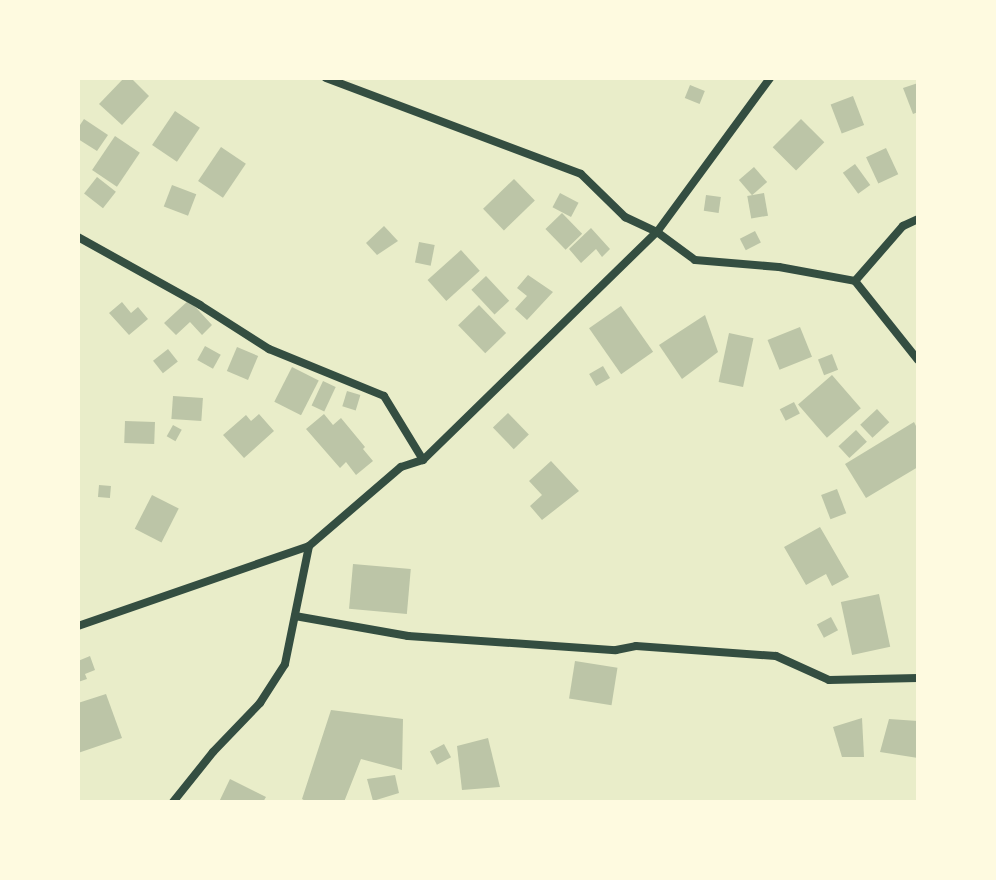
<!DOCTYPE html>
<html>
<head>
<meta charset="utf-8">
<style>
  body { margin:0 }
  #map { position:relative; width:996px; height:880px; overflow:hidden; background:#e9edc9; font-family:"Alegreya Sans",sans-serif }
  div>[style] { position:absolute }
  .building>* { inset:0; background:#bcc5a7; transform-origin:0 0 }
  .minor>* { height:8px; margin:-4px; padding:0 4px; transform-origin:4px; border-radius:4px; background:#344e41 }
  span { translate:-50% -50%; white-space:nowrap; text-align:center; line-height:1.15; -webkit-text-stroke:8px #fefae0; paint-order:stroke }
  .frame { position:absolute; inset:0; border:80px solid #fefae0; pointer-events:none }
</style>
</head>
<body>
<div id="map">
  <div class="building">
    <div style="clip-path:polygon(124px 78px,131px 78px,149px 96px,122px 125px,99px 104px)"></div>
    <div style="clip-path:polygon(918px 83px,918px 112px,913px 114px,903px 88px)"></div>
    <div style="left:690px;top:85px;width:16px;height:14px;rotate:22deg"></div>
    <div style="left:853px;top:96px;width:31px;height:24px;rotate:69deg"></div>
    <div style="left:175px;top:111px;width:30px;height:41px;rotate:34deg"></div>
    <div style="clip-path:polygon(84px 119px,108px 135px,97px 151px,78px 139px,78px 128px)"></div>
    <div style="left:801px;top:119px;width:33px;height:40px;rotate:45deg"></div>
    <div style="left:115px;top:136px;width:30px;height:41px;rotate:34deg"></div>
    <div style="left:221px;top:147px;width:30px;height:41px;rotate:34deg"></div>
    <div style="left:886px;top:148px;width:29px;height:22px;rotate:65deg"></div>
    <div style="left:855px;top:164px;width:26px;height:15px;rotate:54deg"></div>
    <div style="left:754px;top:167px;width:20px;height:20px;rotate:49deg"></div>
    <div style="left:97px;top:177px;width:24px;height:21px;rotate:38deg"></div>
    <div style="left:514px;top:179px;width:30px;height:43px;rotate:46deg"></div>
    <div style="left:172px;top:185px;width:26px;height:23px;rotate:21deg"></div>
    <div style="left:560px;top:193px;width:21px;height:16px;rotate:28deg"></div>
    <div style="left:764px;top:193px;width:23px;height:17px;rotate:80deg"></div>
    <div style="left:706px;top:195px;width:15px;height:16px;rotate:8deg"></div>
    <div style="left:562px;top:213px;width:29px;height:23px;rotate:46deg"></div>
    <div style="clip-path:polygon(384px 226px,398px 241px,377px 255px,366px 243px)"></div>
    <div style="clip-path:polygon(591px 228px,610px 249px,602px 257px,596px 249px,581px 263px,569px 249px)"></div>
    <div style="left:755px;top:231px;width:13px;height:17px;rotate:63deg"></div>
    <div style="left:419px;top:242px;width:16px;height:21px;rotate:11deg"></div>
    <div style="left:461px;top:250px;width:28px;height:45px;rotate:48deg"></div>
    <div style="clip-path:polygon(528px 275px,553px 292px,527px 320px,515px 309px,527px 296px,517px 288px)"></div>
    <div style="left:486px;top:276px;width:34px;height:20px;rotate:47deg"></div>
    <div style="clip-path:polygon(189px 300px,212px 325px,202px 335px,190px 322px,176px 335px,164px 323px)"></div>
    <div style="clip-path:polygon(122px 302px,131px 313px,138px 307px,148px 319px,129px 335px,109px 313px)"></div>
    <div style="left:479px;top:305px;width:39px;height:29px;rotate:46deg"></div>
    <div style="left:621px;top:306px;width:56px;height:39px;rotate:55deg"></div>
    <div style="clip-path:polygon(705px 315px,718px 352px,682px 379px,659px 345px)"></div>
    <div style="left:800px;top:327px;width:32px;height:35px;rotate:68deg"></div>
    <div style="left:729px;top:333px;width:25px;height:50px;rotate:12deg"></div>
    <div style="left:205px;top:346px;width:18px;height:16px;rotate:29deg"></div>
    <div style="left:237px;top:347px;width:23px;height:26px;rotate:23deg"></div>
    <div style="left:168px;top:349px;width:16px;height:19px;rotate:52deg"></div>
    <div style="left:832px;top:354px;width:17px;height:15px;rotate:69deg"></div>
    <div style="left:603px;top:366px;width:14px;height:16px;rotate:60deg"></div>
    <div style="left:292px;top:367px;width:30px;height:39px;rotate:27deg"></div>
    <div style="left:832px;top:375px;width:44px;height:45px;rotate:49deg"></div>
    <div style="left:323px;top:381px;width:14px;height:27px;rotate:25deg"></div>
    <div style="left:347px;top:391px;width:14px;height:16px;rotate:17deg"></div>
    <div style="left:173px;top:396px;width:30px;height:23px;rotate:4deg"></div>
    <div style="left:794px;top:402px;width:13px;height:16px;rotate:63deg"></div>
    <div style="left:877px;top:409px;width:18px;height:23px;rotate:47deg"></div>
    <div style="left:508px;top:413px;width:30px;height:21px;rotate:46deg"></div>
    <div style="clip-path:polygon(259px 414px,274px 431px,244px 458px,223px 435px,246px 415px,251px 421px)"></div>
    <div style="clip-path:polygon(324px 414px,333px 425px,341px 418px,365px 447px,363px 449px,373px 461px,356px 475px,346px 462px,340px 468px,306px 429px)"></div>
    <div style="left:125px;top:421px;width:30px;height:22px;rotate:2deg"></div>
    <div style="clip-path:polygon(914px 422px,918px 430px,918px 467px,866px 498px,845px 464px)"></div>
    <div style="left:173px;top:425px;width:10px;height:13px;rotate:29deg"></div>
    <div style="left:856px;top:430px;width:16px;height:24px;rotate:47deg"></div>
    <div style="clip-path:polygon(551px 461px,579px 491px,542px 520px,530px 506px,542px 495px,529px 481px)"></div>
    <div style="left:99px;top:485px;width:12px;height:12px;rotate:5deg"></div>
    <div style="left:837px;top:489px;width:26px;height:17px;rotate:69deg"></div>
    <div style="left:152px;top:495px;width:30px;height:38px;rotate:27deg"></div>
    <div style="clip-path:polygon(820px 527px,849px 577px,832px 586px,826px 574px,806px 585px,784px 547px)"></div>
    <div style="left:353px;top:564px;width:58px;height:45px;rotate:5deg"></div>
    <div style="left:879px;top:594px;width:54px;height:39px;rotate:78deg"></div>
    <div style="left:831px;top:617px;width:15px;height:16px;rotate:62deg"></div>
    <div style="clip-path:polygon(90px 656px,95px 670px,85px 674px,87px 679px,78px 682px,78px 661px)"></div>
    <div style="left:575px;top:661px;width:43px;height:38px;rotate:9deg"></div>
    <div style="clip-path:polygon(106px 694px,122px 738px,78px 753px,78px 703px)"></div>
    <div style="clip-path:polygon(331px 710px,403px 719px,402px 770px,361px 759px,344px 802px,307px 802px,302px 799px)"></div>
    <div style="clip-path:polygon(862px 718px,864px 757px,842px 757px,833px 727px)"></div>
    <div style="clip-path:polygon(889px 719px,918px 721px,918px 758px,880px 752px)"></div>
    <div style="clip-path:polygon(488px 738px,500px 787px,462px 790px,457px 746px)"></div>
    <div style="left:444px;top:744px;width:15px;height:16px;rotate:62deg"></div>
    <div style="clip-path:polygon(395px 775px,399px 793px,373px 801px,367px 779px)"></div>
    <div style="clip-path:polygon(230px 779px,266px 797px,263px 802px,219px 802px)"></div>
  </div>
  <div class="minor">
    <div style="left:326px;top:78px;width:272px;rotate:20.6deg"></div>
    <div style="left:581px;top:174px;width:62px;rotate:44.3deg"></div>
    <div style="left:625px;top:217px;width:35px;rotate:25deg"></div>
    <div style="left:657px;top:232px;width:47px;rotate:36.4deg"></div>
    <div style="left:695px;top:260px;width:84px;rotate:4.8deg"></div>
    <div style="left:779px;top:267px;width:77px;rotate:10.4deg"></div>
    <div style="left:855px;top:281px;width:101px;rotate:51.4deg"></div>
    <div style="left:78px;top:237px;width:140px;rotate:29.1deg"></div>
    <div style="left:200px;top:305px;width:82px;rotate:32.5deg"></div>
    <div style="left:269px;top:349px;width:124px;rotate:22.2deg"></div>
    <div style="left:384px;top:396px;width:75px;rotate:58.6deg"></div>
    <div style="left:855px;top:281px;width:73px;rotate:-48.9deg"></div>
    <div style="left:903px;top:226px;width:17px;rotate:-25deg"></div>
    <div style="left:295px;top:616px;width:115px;rotate:10deg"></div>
    <div style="left:408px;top:636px;width:208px;rotate:3.9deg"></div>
    <div style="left:616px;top:650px;width:20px;rotate:-11deg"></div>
    <div style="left:636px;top:646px;width:140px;rotate:4.1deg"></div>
    <div style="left:776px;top:656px;width:58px;rotate:24.4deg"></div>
    <div style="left:829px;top:680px;width:89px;rotate:-1.3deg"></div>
    <div style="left:78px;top:626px;width:244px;rotate:-19.1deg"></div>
    <div style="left:173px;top:802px;width:64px;rotate:-51.3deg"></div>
    <div style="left:213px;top:752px;width:68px;rotate:-46.2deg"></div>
    <div style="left:260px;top:703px;width:46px;rotate:-57.3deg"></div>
    <div style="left:285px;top:664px;width:120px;rotate:-78.5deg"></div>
    <div style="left:309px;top:546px;width:121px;rotate:-40.7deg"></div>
    <div style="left:401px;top:467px;width:23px;rotate:-18deg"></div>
    <div style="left:423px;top:460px;width:327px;rotate:-44.3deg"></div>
    <div style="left:657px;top:232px;width:191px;rotate:-53.7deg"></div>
  </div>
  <div class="frame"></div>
</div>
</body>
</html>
